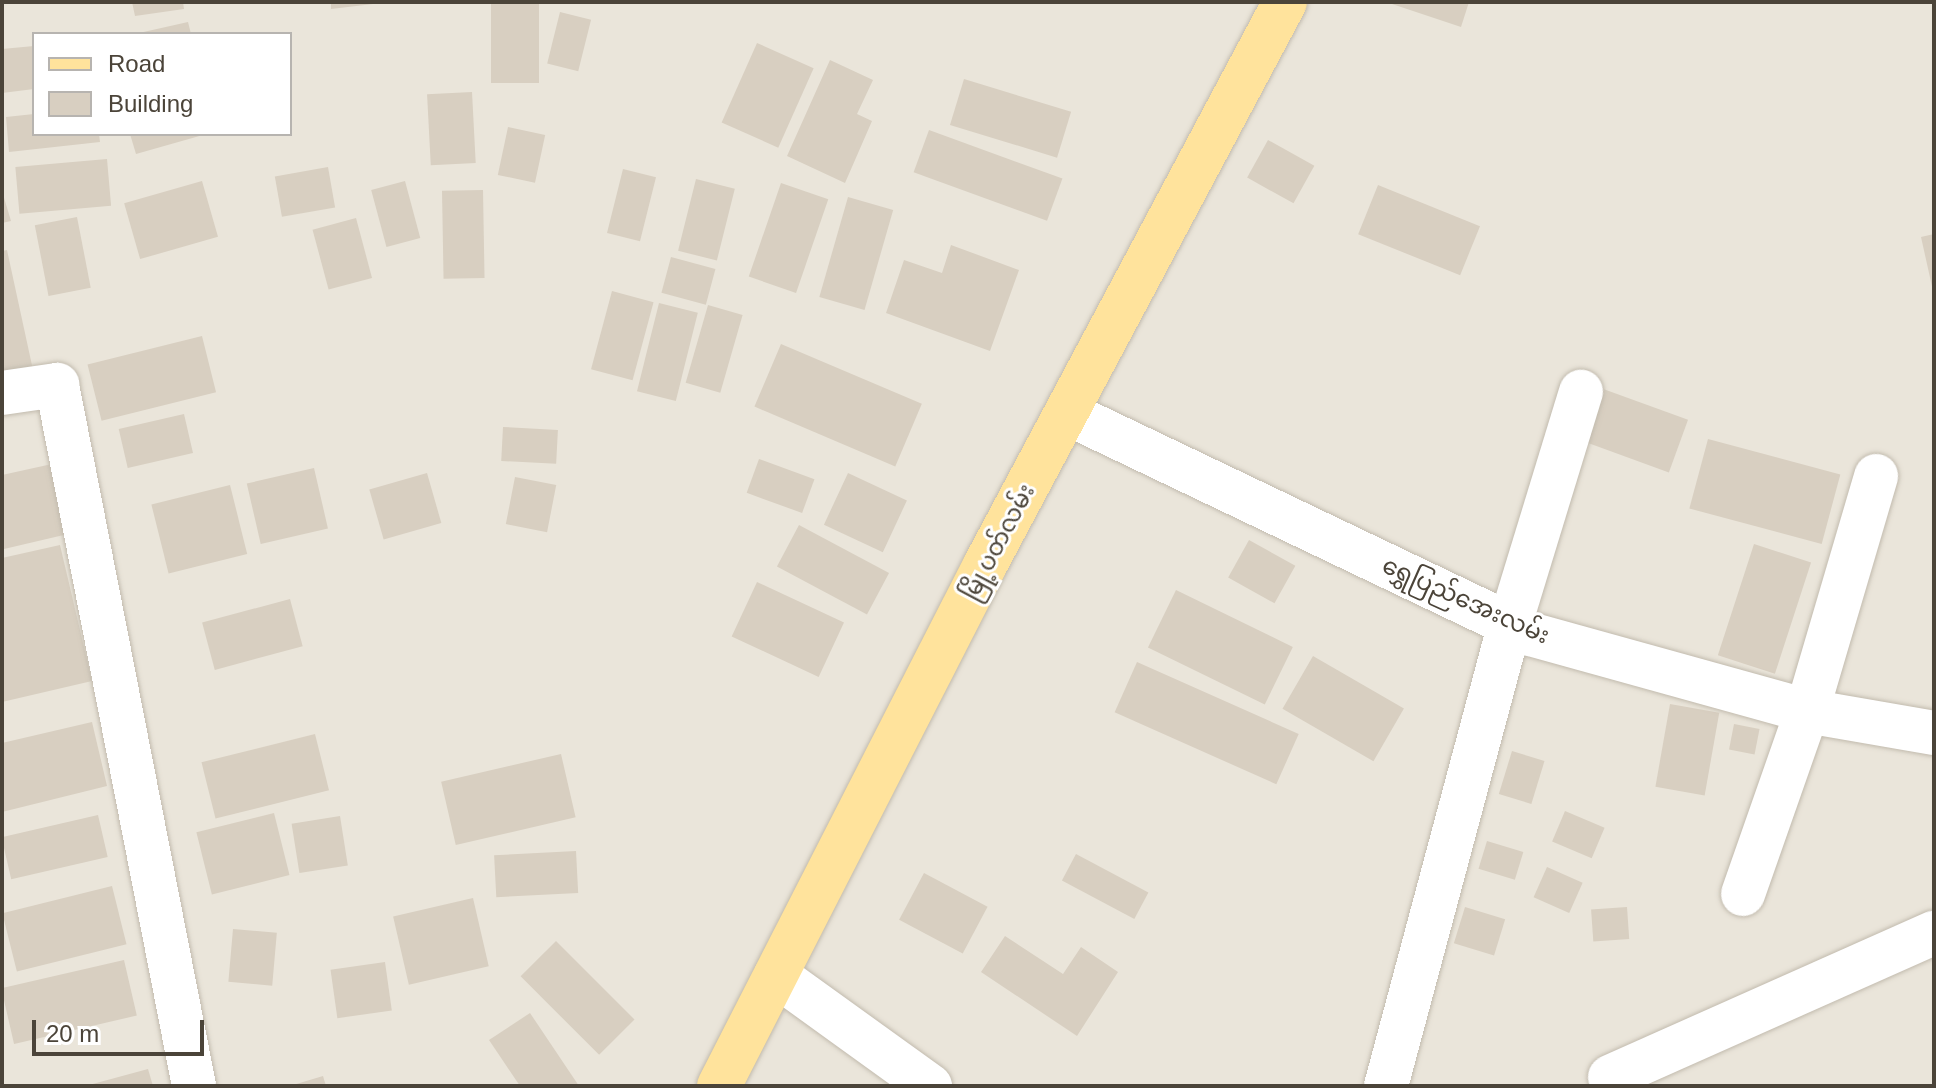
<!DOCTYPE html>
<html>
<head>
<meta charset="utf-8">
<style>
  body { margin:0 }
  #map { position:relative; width:1936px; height:1088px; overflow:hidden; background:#f6f3ec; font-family:Arial,"Noto Sans Myanmar",sans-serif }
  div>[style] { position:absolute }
  .residential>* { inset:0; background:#eae5da }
  .building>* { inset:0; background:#d8cfc1; transform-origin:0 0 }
  .roads { filter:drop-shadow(0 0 2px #c2bbae) drop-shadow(0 0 2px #c2bbae) }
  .minor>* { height:44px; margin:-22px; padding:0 22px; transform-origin:22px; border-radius:22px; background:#fff }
  .major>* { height:44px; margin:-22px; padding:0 22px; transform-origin:22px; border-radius:22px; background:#ffe39c }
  span { translate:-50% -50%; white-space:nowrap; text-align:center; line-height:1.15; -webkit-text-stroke:6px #fff; paint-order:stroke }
  .street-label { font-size:24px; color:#4b4439 }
  .frame { position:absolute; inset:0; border:4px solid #4b4439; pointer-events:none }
  .legend { position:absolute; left:32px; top:32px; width:260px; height:104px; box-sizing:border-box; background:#fff; border:2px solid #b7b4b0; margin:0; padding:10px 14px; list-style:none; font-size:24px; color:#4b4439 }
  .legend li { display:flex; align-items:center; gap:16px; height:40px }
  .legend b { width:40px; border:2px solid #b7b4b0 }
  .scale { position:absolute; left:32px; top:1020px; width:172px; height:36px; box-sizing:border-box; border:4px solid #4b4439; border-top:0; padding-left:10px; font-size:24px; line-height:28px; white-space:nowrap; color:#4b4439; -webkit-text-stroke:6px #fff; paint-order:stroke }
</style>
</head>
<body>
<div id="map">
  <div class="residential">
    <div style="clip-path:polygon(evenodd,2px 2px,1934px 2px,1934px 1086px,2px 1086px,2px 2px,34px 34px,290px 34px,290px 134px,34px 134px,34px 34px)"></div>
  </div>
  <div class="building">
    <div style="clip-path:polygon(132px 2px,183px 2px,184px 9px,135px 16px)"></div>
    <div style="clip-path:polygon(331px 2px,373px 2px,373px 4px,331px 9px)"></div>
    <div style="left:491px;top:2px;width:48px;height:81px"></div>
    <div style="clip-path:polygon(1386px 2px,1469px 2px,1461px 27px)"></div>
    <div style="left:560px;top:12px;width:32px;height:53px;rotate:14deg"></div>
    <div style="clip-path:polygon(188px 22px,191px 34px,139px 34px,139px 33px)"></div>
    <div style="left:757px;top:43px;width:62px;height:87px;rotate:24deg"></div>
    <div style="clip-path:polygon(34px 46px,34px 89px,2px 93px,2px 49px)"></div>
    <div style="clip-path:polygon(830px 60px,873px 80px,857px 114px,872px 121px,845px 183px,787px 156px)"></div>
    <div style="left:964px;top:79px;width:112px;height:48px;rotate:17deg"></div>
    <div style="left:472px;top:92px;width:71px;height:45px;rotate:87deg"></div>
    <div style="clip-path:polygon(34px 114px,34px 134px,99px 134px,100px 142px,9px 152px,6px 117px)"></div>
    <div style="left:508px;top:127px;width:38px;height:49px;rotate:12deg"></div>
    <div style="left:929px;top:130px;width:142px;height:45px;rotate:20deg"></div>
    <div style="clip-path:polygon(130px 134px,203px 134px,203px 135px,136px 154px)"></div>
    <div style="left:1268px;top:140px;width:53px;height:43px;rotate:29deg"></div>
    <div style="left:107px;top:159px;width:47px;height:92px;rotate:85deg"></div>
    <div style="left:328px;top:167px;width:41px;height:54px;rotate:80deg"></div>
    <div style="left:623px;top:169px;width:34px;height:66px;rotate:14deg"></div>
    <div style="left:696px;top:179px;width:40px;height:74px;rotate:14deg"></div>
    <div style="left:202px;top:181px;width:58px;height:81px;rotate:74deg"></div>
    <div style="left:405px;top:181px;width:59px;height:35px;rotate:75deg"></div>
    <div style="left:781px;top:183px;width:50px;height:99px;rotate:19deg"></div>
    <div style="left:1378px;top:185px;width:110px;height:53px;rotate:22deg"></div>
    <div style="left:483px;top:190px;width:88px;height:41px;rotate:89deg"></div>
    <div style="clip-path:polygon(2px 191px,11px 221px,2px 223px)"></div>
    <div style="left:848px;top:197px;width:47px;height:104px;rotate:16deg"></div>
    <div style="left:77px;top:217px;width:72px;height:43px;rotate:79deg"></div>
    <div style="left:356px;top:218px;width:62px;height:45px;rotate:75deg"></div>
    <div style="clip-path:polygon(1934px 234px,1934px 291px,1933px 291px,1921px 237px)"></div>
    <div style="clip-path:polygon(951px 245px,1019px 270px,990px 351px,886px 313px,904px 260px,942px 273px)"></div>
    <div style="clip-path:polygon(7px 250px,33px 370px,2px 376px,2px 251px)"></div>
    <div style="left:671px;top:257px;width:46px;height:37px;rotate:15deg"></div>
    <div style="left:612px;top:291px;width:43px;height:81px;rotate:15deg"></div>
    <div style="left:659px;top:303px;width:40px;height:91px;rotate:14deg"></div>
    <div style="left:708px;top:305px;width:36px;height:81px;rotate:16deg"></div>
    <div style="left:202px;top:336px;width:58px;height:118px;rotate:76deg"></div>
    <div style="left:781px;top:344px;width:153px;height:68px;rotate:23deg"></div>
    <div style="left:1595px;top:386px;width:99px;height:56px;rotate:20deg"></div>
    <div style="left:184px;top:414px;width:40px;height:67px;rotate:77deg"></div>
    <div style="left:503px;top:427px;width:55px;height:34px;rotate:3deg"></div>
    <div style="left:1708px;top:439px;width:137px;height:72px;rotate:15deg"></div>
    <div style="left:759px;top:459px;width:59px;height:36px;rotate:20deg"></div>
    <div style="clip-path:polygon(52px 464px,68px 534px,4px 549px,2px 475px)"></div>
    <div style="left:314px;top:468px;width:62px;height:69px;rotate:77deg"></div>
    <div style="left:427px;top:473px;width:52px;height:60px;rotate:74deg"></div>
    <div style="left:848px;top:473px;width:65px;height:57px;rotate:25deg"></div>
    <div style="left:515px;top:477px;width:42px;height:48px;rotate:11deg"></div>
    <div style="left:230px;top:485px;width:71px;height:81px;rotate:76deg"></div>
    <div style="left:799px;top:525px;width:102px;height:47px;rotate:28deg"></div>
    <div style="left:1249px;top:540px;width:53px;height:43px;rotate:29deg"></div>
    <div style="left:1754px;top:544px;width:60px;height:117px;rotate:18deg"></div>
    <div style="clip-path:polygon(60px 545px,92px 681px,2px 702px,2px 558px)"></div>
    <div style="left:757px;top:582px;width:96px;height:60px;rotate:25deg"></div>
    <div style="left:1176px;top:590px;width:130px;height:64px;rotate:26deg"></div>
    <div style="left:290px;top:599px;width:49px;height:91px;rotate:75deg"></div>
    <div style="left:1313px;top:656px;width:105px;height:61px;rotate:30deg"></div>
    <div style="left:1137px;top:662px;width:177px;height:55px;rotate:24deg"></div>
    <div style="left:1670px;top:704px;width:50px;height:84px;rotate:10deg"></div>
    <div style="clip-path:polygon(92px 722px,107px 786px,2px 812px,2px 743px)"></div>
    <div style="left:1734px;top:724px;width:26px;height:26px;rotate:11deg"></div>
    <div style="left:315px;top:734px;width:58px;height:117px;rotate:76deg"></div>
    <div style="left:1512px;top:751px;width:34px;height:45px;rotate:17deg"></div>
    <div style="left:561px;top:754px;width:65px;height:123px;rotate:77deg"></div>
    <div style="left:1565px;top:811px;width:43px;height:33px;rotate:23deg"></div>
    <div style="left:274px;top:813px;width:64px;height:80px;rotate:76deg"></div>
    <div style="left:98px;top:815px;width:43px;height:99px;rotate:77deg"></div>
    <div style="left:340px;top:816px;width:50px;height:49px;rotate:81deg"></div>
    <div style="left:1487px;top:841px;width:38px;height:29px;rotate:17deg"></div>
    <div style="left:576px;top:851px;width:42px;height:82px;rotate:87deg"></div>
    <div style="left:1076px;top:854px;width:82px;height:30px;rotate:28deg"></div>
    <div style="left:1547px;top:867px;width:39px;height:33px;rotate:24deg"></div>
    <div style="left:924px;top:873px;width:72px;height:53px;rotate:28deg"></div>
    <div style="left:112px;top:886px;width:60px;height:113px;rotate:76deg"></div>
    <div style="left:473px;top:898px;width:70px;height:82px;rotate:77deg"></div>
    <div style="left:1465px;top:907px;width:42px;height:38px;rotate:17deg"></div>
    <div style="left:1627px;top:907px;width:32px;height:36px;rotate:86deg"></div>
    <div style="left:233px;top:929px;width:44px;height:53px;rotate:5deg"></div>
    <div style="clip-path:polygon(1005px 936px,1063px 974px,1081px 947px,1118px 972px,1077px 1036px,981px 972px)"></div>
    <div style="left:556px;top:941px;width:111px;height:50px;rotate:45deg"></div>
    <div style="left:124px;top:960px;width:57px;height:126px;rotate:77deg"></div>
    <div style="left:385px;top:962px;width:49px;height:55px;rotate:82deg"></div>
    <div style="clip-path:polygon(530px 1013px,579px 1086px,520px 1086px,489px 1040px)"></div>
    <div style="clip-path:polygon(148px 1069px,153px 1086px,89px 1086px,89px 1085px)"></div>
    <div style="clip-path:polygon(323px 1076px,326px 1086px,293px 1086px,293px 1085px)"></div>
  </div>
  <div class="roads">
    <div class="minor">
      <div style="left:2px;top:393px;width:56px;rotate:-8.3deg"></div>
      <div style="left:57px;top:385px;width:714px;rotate:78.94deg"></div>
      <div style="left:1067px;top:413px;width:513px;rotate:25.52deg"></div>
      <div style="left:1530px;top:634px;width:288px;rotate:15.5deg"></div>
      <div style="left:1807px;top:711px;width:129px;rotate:9.8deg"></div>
      <div style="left:1743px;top:894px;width:194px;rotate:-70.7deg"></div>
      <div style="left:1807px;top:711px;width:245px;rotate:-73.6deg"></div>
      <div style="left:776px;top:975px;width:190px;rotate:35.8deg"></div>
      <div style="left:1610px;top:1077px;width:355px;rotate:-24deg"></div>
      <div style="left:1386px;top:1086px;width:478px;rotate:-75deg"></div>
      <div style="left:1510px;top:624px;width:243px;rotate:-73deg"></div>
    </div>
    <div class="major">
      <div style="left:719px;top:1086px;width:585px;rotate:-62.95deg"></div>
      <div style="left:985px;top:565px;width:638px;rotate:-61.95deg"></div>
    </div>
  </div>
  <div class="street-label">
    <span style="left:998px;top:542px;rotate:-62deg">မြို့ပတ်လမ်း</span>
    <span style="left:1466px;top:600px;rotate:24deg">ရွှေပြည်အေးလမ်း</span>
  </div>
  <div class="frame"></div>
  <ul class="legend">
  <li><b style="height:10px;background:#ffe39c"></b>Road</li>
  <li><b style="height:22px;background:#d8cfc1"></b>Building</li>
  </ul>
  <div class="scale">20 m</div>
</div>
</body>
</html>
